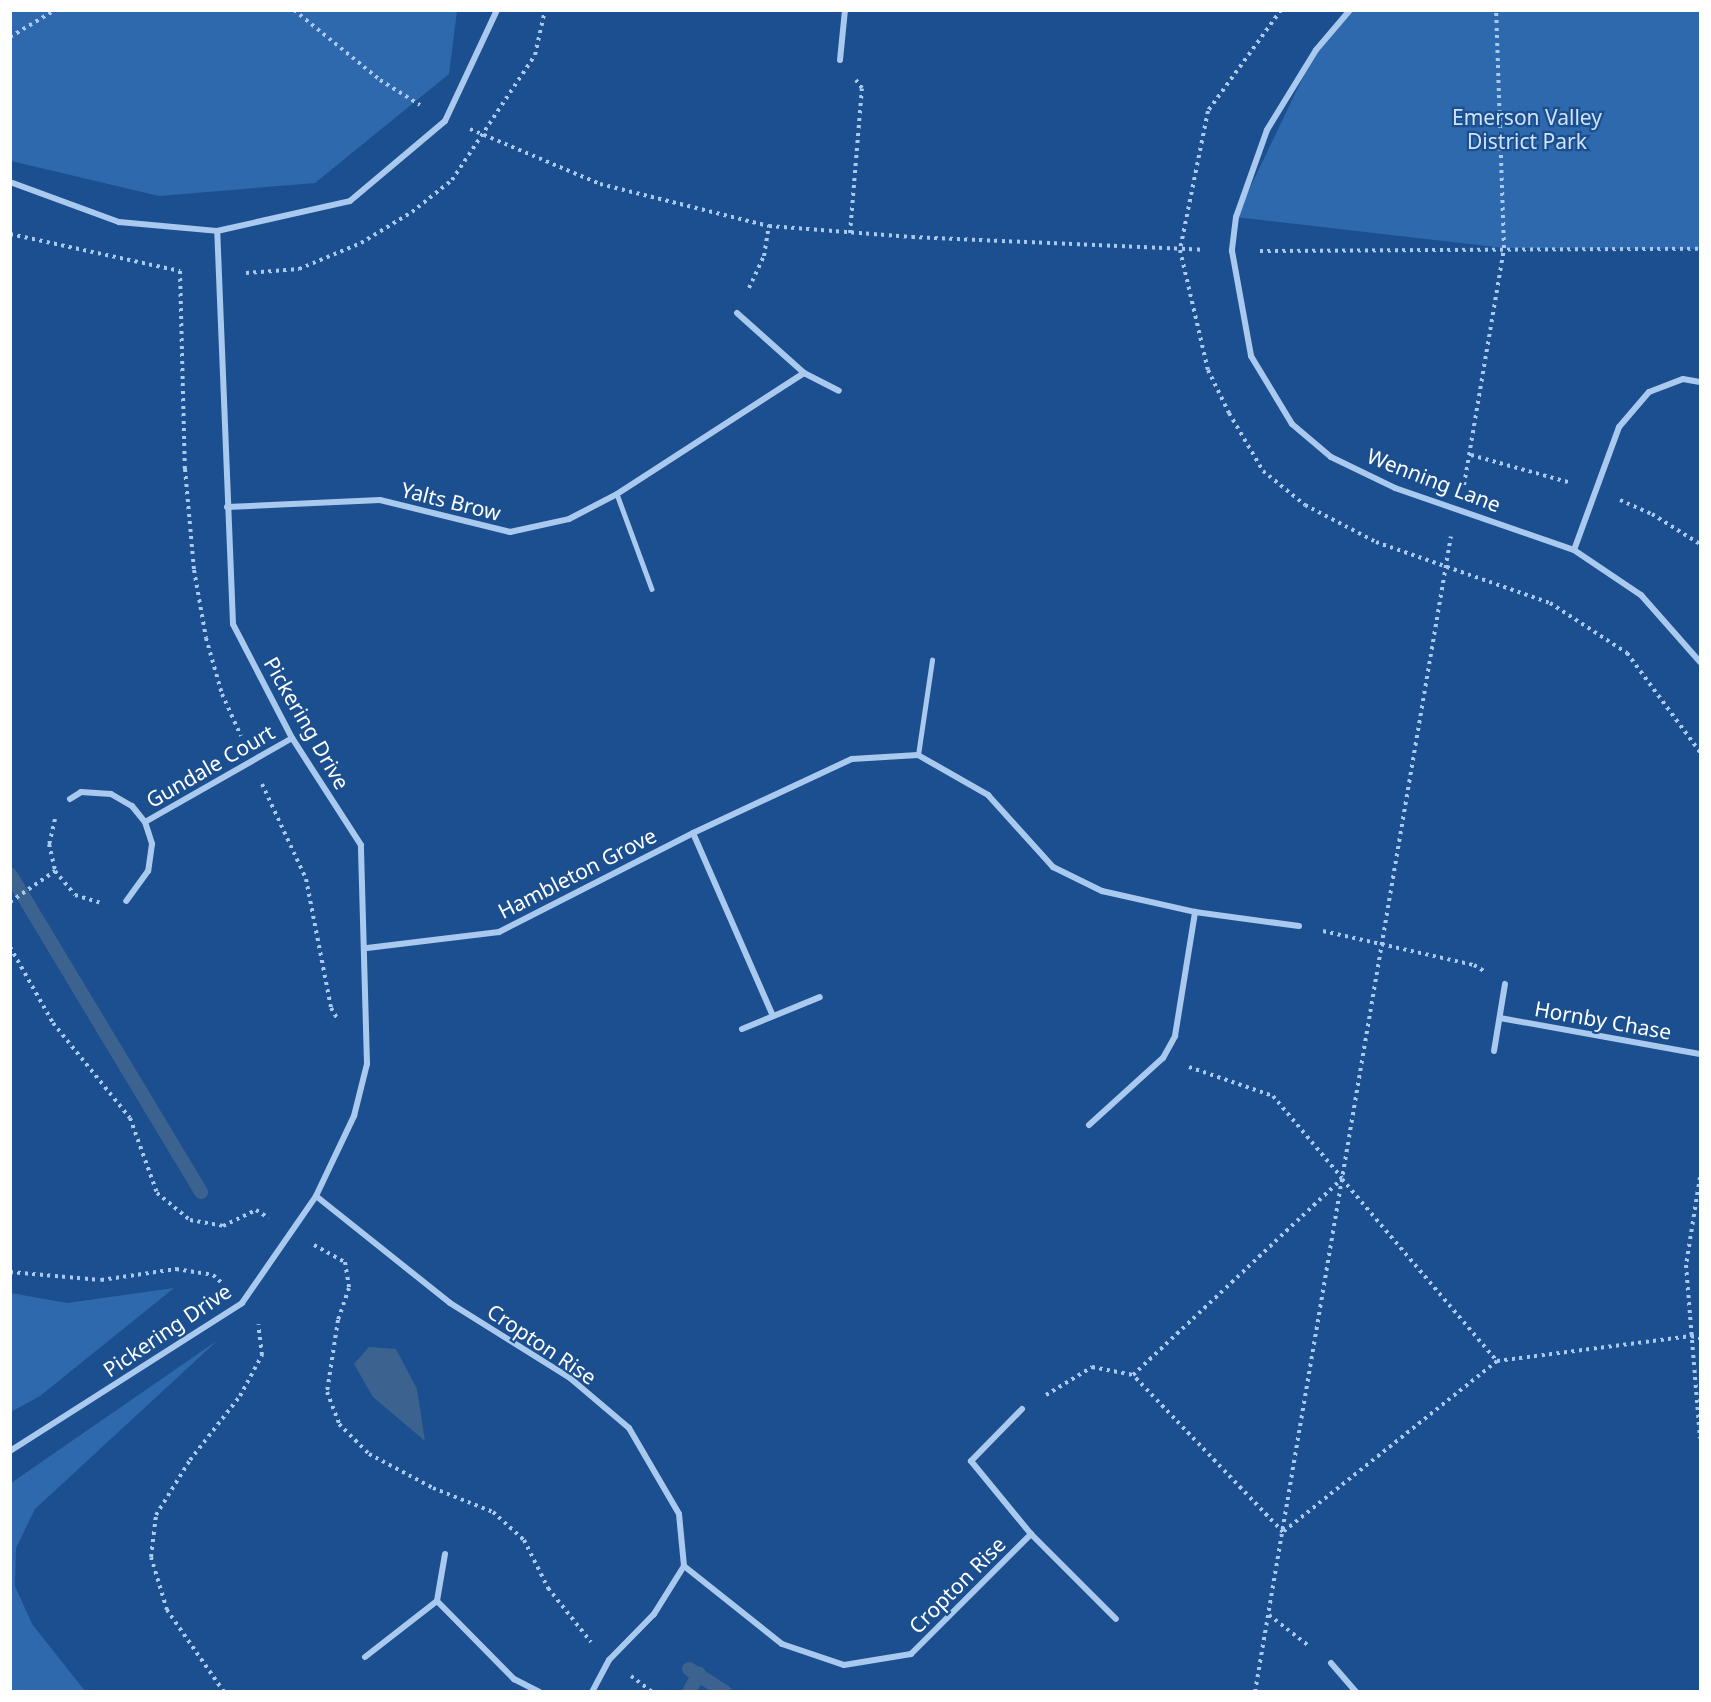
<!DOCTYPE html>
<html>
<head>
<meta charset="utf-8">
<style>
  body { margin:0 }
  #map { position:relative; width:1711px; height:1702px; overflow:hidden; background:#1b4f8f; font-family:"Noto Sans",sans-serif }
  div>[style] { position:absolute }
  .green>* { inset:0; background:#2e69ad }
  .water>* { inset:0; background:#3c6290 }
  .stream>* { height:14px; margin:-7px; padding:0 7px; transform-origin:7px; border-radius:7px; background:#3c6290 }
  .path>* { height:4px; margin-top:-2px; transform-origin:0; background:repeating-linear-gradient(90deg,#a9c9ee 0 3px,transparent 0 7.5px) }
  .service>* { height:4.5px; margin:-2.25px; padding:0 2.25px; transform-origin:2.25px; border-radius:2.25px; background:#a9c9ee }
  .minor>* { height:6px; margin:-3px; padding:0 3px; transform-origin:3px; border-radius:3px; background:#a9c9ee }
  span { translate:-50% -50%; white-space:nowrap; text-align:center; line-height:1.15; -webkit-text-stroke:4.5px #1b4f8f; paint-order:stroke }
  .park-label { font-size:21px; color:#cfe3fa }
  .street-label { font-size:21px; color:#fff }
  .frame { position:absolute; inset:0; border:12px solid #fff; pointer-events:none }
</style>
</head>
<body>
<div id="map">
  <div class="green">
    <div style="clip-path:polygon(11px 10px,457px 10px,457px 11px,449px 74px,315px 183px,159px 196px,11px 161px)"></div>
    <div style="clip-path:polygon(1350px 11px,1700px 11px,1700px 249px,1504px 248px,1236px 217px,1316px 50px)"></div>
    <div style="clip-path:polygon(174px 1288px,40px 1396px,11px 1412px,11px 1293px,67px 1303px)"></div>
    <div style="clip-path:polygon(218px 1340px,35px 1509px,16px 1548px,15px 1586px,32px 1624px,85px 1691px,11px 1691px,11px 1483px)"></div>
  </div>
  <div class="water">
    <div style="clip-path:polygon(369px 1347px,396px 1349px,417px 1389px,425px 1441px,373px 1397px,354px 1364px)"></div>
  </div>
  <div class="stream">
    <div style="left:10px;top:874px;width:371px;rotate:59deg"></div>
    <div style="left:689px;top:1669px;width:43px;rotate:32.6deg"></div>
    <div style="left:689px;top:1692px;width:21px;rotate:-62deg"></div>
  </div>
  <div class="path">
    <div style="left:294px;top:10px;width:111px;rotate:39.1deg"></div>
    <div style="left:380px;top:80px;width:47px;rotate:32deg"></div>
    <div style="left:1281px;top:10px;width:125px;rotate:125.9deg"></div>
    <div style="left:1208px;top:111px;width:142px;rotate:101.4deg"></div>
    <div style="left:1180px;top:250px;width:123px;rotate:76.9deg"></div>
    <div style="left:1208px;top:370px;width:48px;rotate:64deg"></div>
    <div style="left:1229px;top:413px;width:67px;rotate:59.6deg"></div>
    <div style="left:1263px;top:471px;width:54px;rotate:39deg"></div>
    <div style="left:1305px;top:505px;width:80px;rotate:27.5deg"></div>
    <div style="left:1376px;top:542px;width:184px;rotate:19.3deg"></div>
    <div style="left:1550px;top:603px;width:92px;rotate:33deg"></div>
    <div style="left:1627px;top:653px;width:123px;rotate:53.6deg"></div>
    <div style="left:10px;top:37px;width:52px;rotate:-31deg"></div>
    <div style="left:470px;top:129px;width:141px;rotate:22.9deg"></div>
    <div style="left:600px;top:184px;width:174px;rotate:14deg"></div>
    <div style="left:769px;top:226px;width:143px;rotate:4.4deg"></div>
    <div style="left:912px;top:237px;width:292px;rotate:2.5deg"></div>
    <div style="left:850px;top:233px;width:145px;rotate:-85.3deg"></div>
    <div style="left:862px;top:88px;width:10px;rotate:-127deg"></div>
    <div style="left:10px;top:234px;width:174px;rotate:12.3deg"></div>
    <div style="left:180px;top:271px;width:198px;rotate:88.6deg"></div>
    <div style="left:185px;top:469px;width:101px;rotate:84.9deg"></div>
    <div style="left:194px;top:570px;width:69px;rotate:80deg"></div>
    <div style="left:206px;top:638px;width:58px;rotate:74.1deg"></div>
    <div style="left:222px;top:694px;width:46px;rotate:65.7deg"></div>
    <div style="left:1260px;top:251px;width:440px;rotate:-0.3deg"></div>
    <div style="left:246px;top:273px;width:53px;rotate:-4.3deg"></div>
    <div style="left:299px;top:269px;width:67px;rotate:-22.8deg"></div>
    <div style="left:361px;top:243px;width:60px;rotate:-31.3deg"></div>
    <div style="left:412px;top:212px;width:51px;rotate:-38.7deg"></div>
    <div style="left:452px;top:180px;width:150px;rotate:-56.4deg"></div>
    <div style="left:535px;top:55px;width:46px;rotate:-77.5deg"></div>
    <div style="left:749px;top:288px;width:35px;rotate:-65deg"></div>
    <div style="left:764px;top:256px;width:30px;rotate:-81deg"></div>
    <div style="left:1471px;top:455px;width:104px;rotate:15.6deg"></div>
    <div style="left:1464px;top:485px;width:240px;rotate:-80.4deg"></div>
    <div style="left:1504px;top:248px;width:238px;rotate:-91.9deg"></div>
    <div style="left:1620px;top:500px;width:35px;rotate:24deg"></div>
    <div style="left:1652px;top:514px;width:57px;rotate:32deg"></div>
    <div style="left:262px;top:784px;width:105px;rotate:65.1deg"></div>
    <div style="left:306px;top:879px;width:131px;rotate:79deg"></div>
    <div style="left:331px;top:1008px;width:12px;rotate:59deg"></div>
    <div style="left:55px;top:819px;width:26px;rotate:103deg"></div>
    <div style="left:49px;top:844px;width:28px;rotate:77deg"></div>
    <div style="left:55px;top:871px;width:31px;rotate:50deg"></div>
    <div style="left:75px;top:895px;width:27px;rotate:17deg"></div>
    <div style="left:10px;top:902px;width:55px;rotate:-34.6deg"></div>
    <div style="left:1323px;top:931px;width:155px;rotate:12.7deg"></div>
    <div style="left:1474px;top:965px;width:12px;rotate:31deg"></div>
    <div style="left:10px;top:947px;width:87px;rotate:60.5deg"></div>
    <div style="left:53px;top:1023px;width:122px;rotate:51deg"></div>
    <div style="left:130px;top:1118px;width:80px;rotate:70.2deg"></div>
    <div style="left:157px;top:1193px;width:43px;rotate:39.3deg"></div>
    <div style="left:190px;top:1220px;width:34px;rotate:10deg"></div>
    <div style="left:223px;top:1226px;width:37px;rotate:-26deg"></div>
    <div style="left:256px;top:1210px;width:15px;rotate:32deg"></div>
    <div style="left:1189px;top:1067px;width:89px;rotate:19deg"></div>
    <div style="left:1273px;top:1096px;width:107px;rotate:49.9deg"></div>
    <div style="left:1700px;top:1177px;width:89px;rotate:99deg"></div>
    <div style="left:1686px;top:1265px;width:174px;rotate:85.4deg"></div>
    <div style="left:1342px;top:1179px;width:239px;rotate:49.6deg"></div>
    <div style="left:1497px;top:1361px;width:274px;rotate:141.4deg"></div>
    <div style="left:1283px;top:1532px;width:217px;rotate:-133.7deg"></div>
    <div style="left:1133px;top:1375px;width:287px;rotate:-43.2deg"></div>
    <div style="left:314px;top:1245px;width:35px;rotate:29deg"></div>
    <div style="left:345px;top:1262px;width:26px;rotate:81deg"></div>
    <div style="left:349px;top:1288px;width:34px;rotate:109deg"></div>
    <div style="left:338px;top:1320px;width:73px;rotate:98.7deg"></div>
    <div style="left:327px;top:1392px;width:34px;rotate:69deg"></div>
    <div style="left:339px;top:1424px;width:42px;rotate:45deg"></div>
    <div style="left:369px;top:1454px;width:72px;rotate:28deg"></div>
    <div style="left:433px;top:1488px;width:65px;rotate:21.8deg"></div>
    <div style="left:493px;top:1512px;width:42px;rotate:42.1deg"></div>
    <div style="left:524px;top:1540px;width:54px;rotate:63.4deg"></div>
    <div style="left:548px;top:1588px;width:69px;rotate:51.5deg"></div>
    <div style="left:10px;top:1272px;width:91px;rotate:5deg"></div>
    <div style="left:101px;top:1280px;width:76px;rotate:-8.3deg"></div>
    <div style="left:176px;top:1269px;width:37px;rotate:9deg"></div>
    <div style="left:213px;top:1275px;width:13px;rotate:42deg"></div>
    <div style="left:1497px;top:1361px;width:196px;rotate:-7.3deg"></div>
    <div style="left:1691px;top:1336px;width:9px;rotate:13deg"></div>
    <div style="left:1046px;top:1395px;width:54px;rotate:-31.3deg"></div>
    <div style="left:1092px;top:1367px;width:42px;rotate:11deg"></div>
    <div style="left:1269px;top:1615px;width:51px;rotate:37.8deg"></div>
    <div style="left:631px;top:1676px;width:26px;rotate:37deg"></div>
    <div style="left:224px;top:1692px;width:100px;rotate:-124.8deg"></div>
    <div style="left:167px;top:1610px;width:55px;rotate:-106.8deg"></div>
    <div style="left:151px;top:1557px;width:42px;rotate:-83.2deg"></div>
    <div style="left:156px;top:1515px;width:65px;rotate:-58.3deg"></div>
    <div style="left:190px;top:1460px;width:81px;rotate:-52deg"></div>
    <div style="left:240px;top:1396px;width:47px;rotate:-61.8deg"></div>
    <div style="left:262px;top:1355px;width:31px;rotate:-97deg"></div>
    <div style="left:1255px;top:1692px;width:1172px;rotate:-80.38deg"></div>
  </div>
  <div class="service">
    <div style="left:617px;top:494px;width:101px;rotate:69.8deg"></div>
    <div style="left:918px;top:755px;width:96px;rotate:-81.6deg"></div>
  </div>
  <div class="minor">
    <div style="left:1350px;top:10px;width:52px;rotate:130.4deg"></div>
    <div style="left:1316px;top:50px;width:94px;rotate:121.5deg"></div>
    <div style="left:1267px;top:130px;width:92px;rotate:109.6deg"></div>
    <div style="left:1236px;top:217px;width:34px;rotate:97deg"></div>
    <div style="left:1232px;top:251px;width:107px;rotate:79.7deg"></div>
    <div style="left:1251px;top:356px;width:79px;rotate:58.9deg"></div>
    <div style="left:1292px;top:424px;width:51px;rotate:40.2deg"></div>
    <div style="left:1331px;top:457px;width:71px;rotate:25.8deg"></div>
    <div style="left:1395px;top:488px;width:189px;rotate:19.1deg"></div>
    <div style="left:1574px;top:550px;width:81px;rotate:33.9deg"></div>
    <div style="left:1641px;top:595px;width:89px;rotate:48.6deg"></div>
    <div style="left:840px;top:60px;width:50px;rotate:-84.3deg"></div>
    <div style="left:10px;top:182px;width:116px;rotate:20.2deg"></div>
    <div style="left:119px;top:222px;width:98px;rotate:5.2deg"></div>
    <div style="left:217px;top:231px;width:136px;rotate:-12.7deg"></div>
    <div style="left:350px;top:201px;width:124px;rotate:-40.1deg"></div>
    <div style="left:445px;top:121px;width:123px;rotate:-64.9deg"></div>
    <div style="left:737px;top:313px;width:90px;rotate:41.8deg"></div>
    <div style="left:804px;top:373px;width:39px;rotate:27deg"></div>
    <div style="left:227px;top:507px;width:153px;rotate:-2.6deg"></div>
    <div style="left:380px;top:500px;width:134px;rotate:13.8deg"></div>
    <div style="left:510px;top:532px;width:60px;rotate:-12.4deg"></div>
    <div style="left:569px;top:519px;width:54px;rotate:-27.5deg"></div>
    <div style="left:617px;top:494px;width:223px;rotate:-32.9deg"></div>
    <div style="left:1574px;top:550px;width:131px;rotate:-69.9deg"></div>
    <div style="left:1619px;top:427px;width:46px;rotate:-49.4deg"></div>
    <div style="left:1649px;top:392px;width:36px;rotate:-21deg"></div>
    <div style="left:1683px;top:379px;width:17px;rotate:10deg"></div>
    <div style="left:70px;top:799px;width:13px;rotate:-32deg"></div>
    <div style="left:81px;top:792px;width:30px;rotate:4deg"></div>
    <div style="left:111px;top:794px;width:24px;rotate:30deg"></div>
    <div style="left:132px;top:806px;width:21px;rotate:51deg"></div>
    <div style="left:145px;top:822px;width:23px;rotate:72deg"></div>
    <div style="left:152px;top:844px;width:27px;rotate:98deg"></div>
    <div style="left:148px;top:871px;width:37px;rotate:126deg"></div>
    <div style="left:145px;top:822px;width:169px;rotate:-29.7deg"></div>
    <div style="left:693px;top:833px;width:197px;rotate:66.4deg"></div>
    <div style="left:367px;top:948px;width:133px;rotate:-6.9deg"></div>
    <div style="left:499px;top:932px;width:218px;rotate:-27deg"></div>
    <div style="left:693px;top:833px;width:175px;rotate:-25deg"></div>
    <div style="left:852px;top:759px;width:66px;rotate:-3.5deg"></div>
    <div style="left:918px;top:755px;width:81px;rotate:29.7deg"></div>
    <div style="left:988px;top:795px;width:97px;rotate:47.9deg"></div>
    <div style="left:1053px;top:867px;width:55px;rotate:26.1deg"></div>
    <div style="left:1102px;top:891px;width:95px;rotate:12.7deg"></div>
    <div style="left:1195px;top:912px;width:105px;rotate:7.7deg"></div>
    <div style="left:1500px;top:1018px;width:203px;rotate:10.2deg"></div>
    <div style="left:742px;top:1029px;width:84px;rotate:-22.3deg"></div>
    <div style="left:1494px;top:1051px;width:68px;rotate:-80.7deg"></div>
    <div style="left:1089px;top:1125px;width:100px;rotate:-42.2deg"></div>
    <div style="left:1163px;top:1058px;width:25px;rotate:-61deg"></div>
    <div style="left:1175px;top:1036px;width:126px;rotate:-80.8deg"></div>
    <div style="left:316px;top:1196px;width:171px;rotate:38.6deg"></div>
    <div style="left:450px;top:1303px;width:142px;rotate:32deg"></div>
    <div style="left:570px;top:1378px;width:77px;rotate:40.3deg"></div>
    <div style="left:629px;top:1428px;width:99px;rotate:59.8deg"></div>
    <div style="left:679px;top:1514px;width:52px;rotate:84.5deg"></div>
    <div style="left:684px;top:1566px;width:57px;rotate:122deg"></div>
    <div style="left:654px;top:1614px;width:64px;rotate:134.4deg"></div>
    <div style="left:609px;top:1660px;width:36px;rotate:118deg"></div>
    <div style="left:1022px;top:1409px;width:73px;rotate:134.4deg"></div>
    <div style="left:971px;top:1461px;width:94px;rotate:50.6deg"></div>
    <div style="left:1031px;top:1534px;width:120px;rotate:45deg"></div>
    <div style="left:10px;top:1451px;width:275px;rotate:-32.5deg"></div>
    <div style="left:242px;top:1303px;width:130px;rotate:-55.3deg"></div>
    <div style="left:316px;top:1196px;width:89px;rotate:-64.6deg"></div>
    <div style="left:354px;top:1116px;width:54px;rotate:-76deg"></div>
    <div style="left:367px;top:1064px;width:219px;rotate:-91.6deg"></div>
    <div style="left:361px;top:845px;width:127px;rotate:-122.8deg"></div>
    <div style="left:292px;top:738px;width:128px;rotate:-117.4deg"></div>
    <div style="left:233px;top:624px;width:393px;rotate:-92.3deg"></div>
    <div style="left:445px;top:1554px;width:48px;rotate:99.7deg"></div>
    <div style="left:437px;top:1601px;width:110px;rotate:45.4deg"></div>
    <div style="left:514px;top:1679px;width:28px;rotate:27deg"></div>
    <div style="left:684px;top:1566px;width:125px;rotate:38.5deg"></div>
    <div style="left:782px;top:1644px;width:65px;rotate:18.7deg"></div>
    <div style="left:844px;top:1665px;width:68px;rotate:-9.3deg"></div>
    <div style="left:911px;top:1654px;width:170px;rotate:-45deg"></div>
    <div style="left:365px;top:1657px;width:91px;rotate:-37.9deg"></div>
    <div style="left:1331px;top:1663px;width:38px;rotate:49deg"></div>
  </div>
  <div class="park-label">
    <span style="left:1527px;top:129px">Emerson Valley<br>District Park</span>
  </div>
  <div class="street-label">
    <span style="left:1434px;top:480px;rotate:21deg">Wenning Lane</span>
    <span style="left:451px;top:501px;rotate:14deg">Yalts Brow</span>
    <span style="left:307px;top:723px;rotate:60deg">Pickering Drive</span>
    <span style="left:210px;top:766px;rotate:-30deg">Gundale Court</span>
    <span style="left:577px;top:873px;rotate:-27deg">Hambleton Grove</span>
    <span style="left:1603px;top:1020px;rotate:10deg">Hornby Chase</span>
    <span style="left:167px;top:1330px;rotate:-34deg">Pickering Drive</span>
    <span style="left:542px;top:1344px;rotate:34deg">Cropton Rise</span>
    <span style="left:957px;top:1585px;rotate:-45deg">Cropton Rise</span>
  </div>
  <div class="frame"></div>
</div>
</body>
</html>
